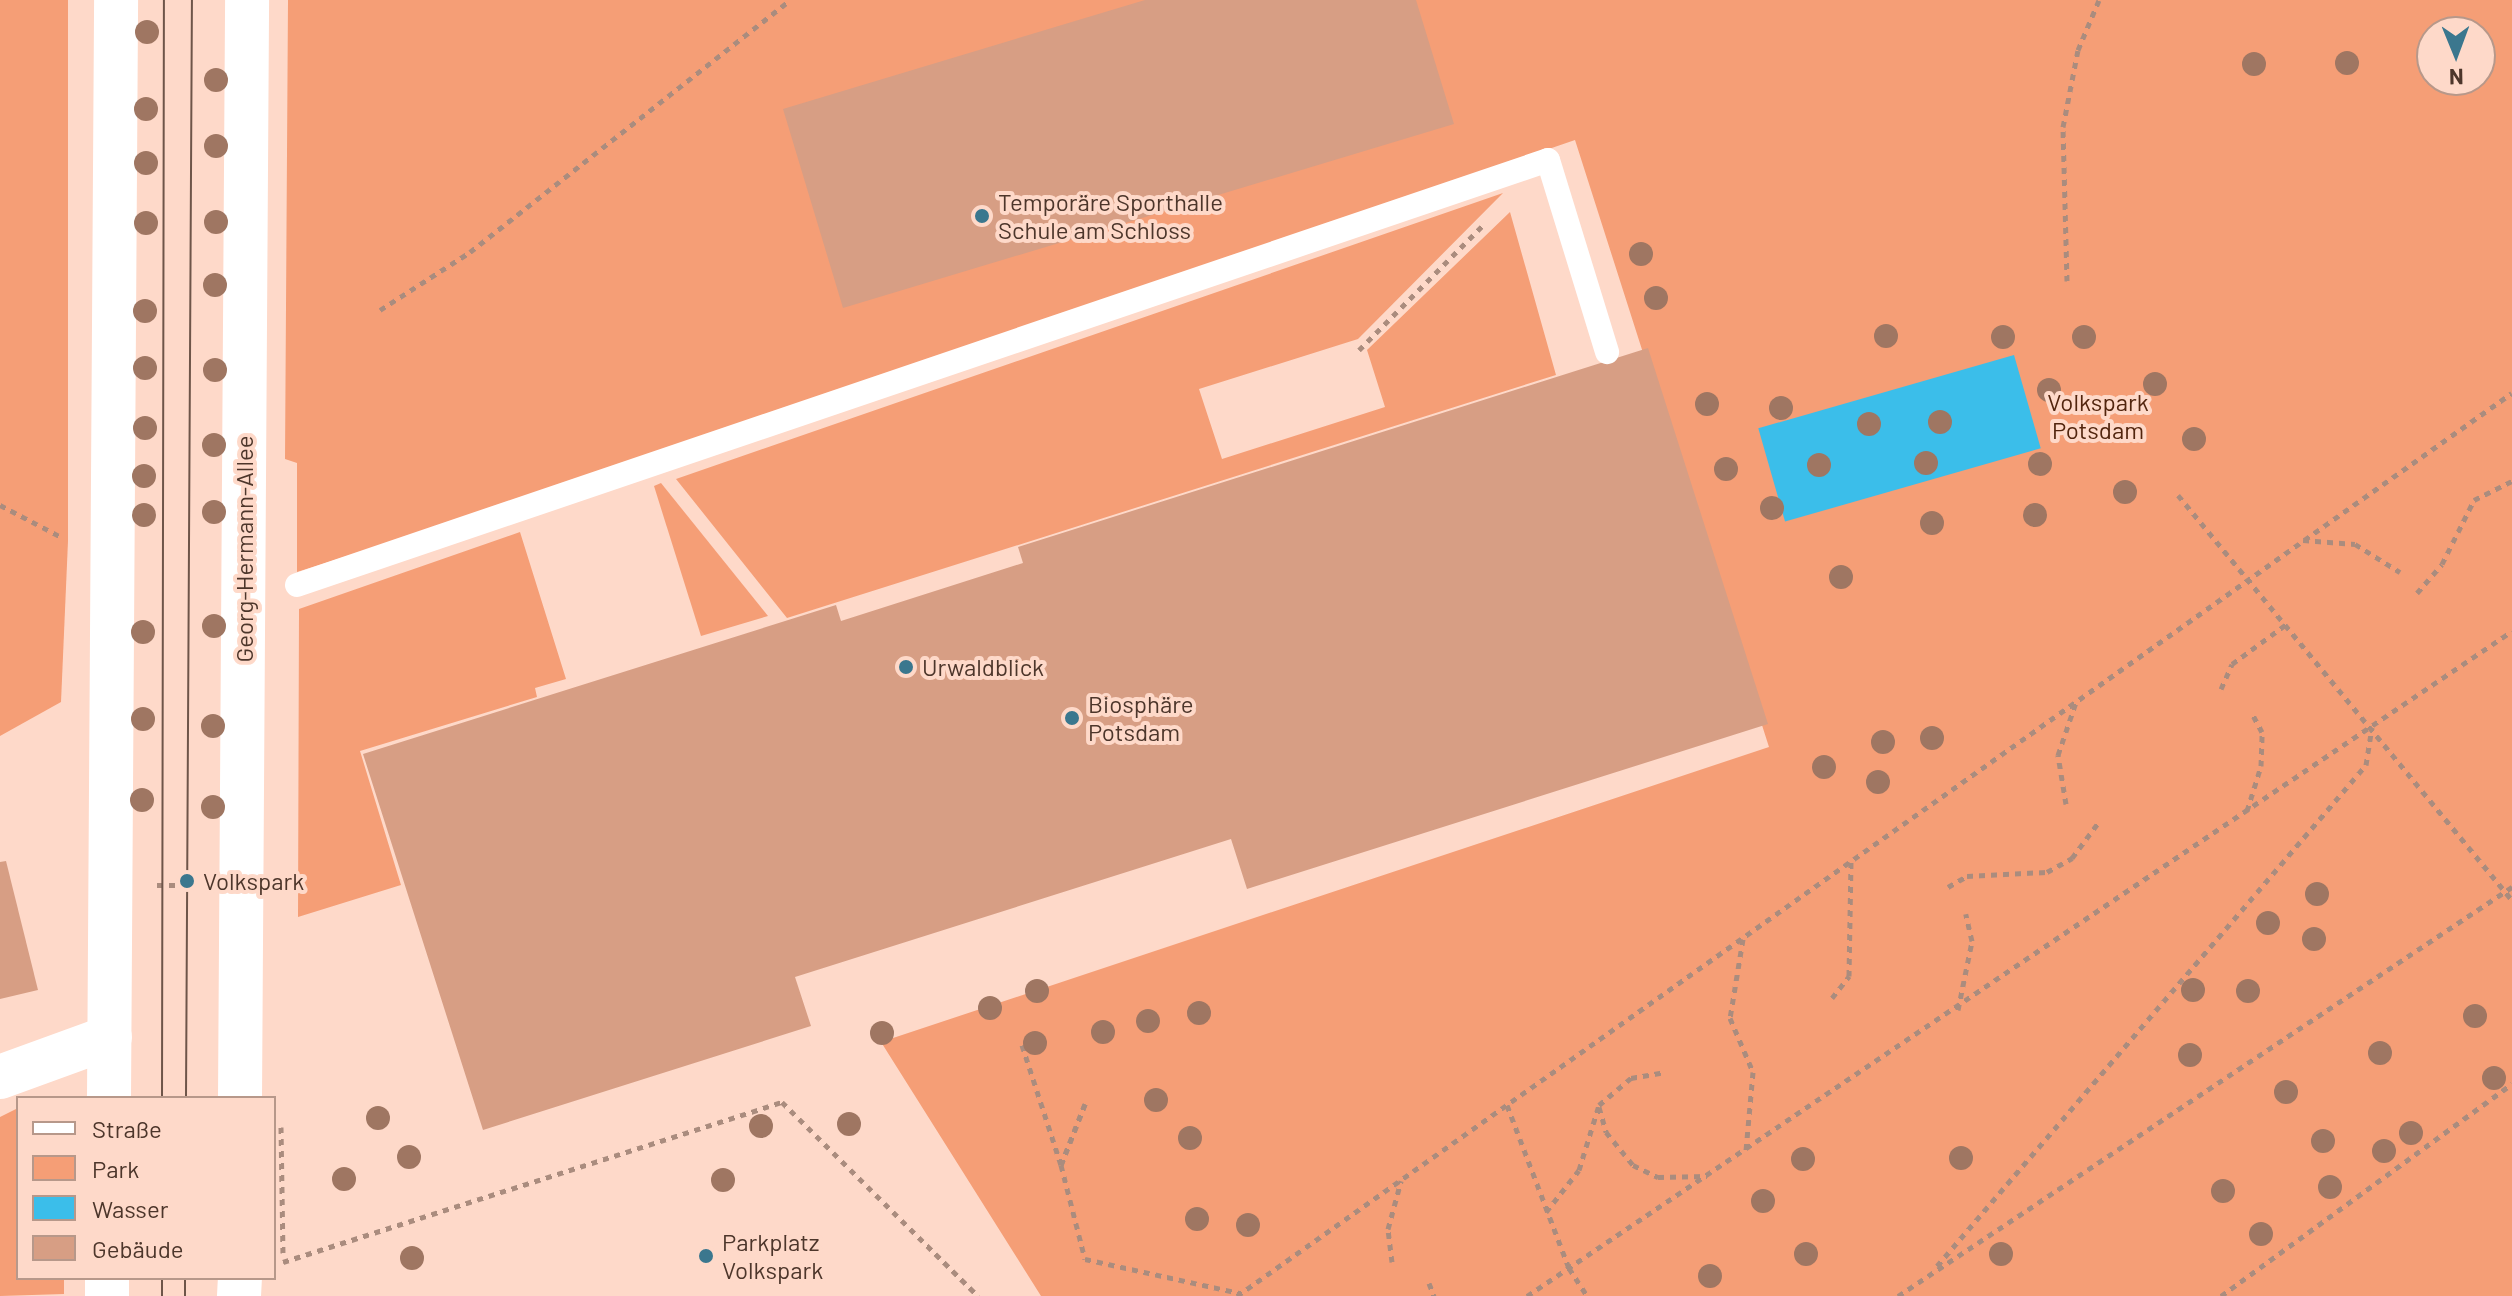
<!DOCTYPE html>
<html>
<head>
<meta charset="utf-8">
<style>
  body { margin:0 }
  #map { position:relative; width:2512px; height:1296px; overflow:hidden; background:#fed9c9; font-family:Barlow,sans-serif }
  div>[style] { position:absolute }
  .green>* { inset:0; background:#f59e76 }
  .water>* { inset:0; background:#3bbeea; transform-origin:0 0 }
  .building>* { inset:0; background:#d79e84 }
  .path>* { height:5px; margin-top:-2.5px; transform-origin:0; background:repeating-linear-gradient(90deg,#aa8c7e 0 6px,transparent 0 12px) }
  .service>* { height:24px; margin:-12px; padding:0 12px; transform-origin:12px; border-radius:12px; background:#fff }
  .minor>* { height:44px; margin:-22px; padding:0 22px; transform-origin:22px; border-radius:22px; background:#fff }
  .tram>* { height:2px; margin:-1px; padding:0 1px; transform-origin:1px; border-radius:1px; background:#6e5549 }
  .trees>* { width:24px; height:24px; margin:-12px; border-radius:50%; background:#9f7662 }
  .dots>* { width:22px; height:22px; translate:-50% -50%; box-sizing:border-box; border:4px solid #fed9c9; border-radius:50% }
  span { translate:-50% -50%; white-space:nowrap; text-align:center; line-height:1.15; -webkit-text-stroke:8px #fed9c9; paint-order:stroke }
  .poi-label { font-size:24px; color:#4d362b }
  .left { translate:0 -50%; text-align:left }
  .park-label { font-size:24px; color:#52250e }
  .street-label { font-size:24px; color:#4d362b }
  .legend { position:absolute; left:16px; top:1096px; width:260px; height:184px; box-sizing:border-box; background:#fed9c9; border:2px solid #b7988a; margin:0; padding:10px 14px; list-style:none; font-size:24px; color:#4d362b }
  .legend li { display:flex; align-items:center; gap:16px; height:40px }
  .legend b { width:40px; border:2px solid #b7988a }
  .north { position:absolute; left:2416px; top:16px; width:80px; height:80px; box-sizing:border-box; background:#fed9c9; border:2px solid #b7988a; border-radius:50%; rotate:179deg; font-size:22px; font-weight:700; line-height:32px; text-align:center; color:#4d362b }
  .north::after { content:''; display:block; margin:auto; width:28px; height:36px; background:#3b778e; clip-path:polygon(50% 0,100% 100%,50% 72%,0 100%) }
</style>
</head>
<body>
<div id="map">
  <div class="green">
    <div style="clip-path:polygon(0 0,68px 0,68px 541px,61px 702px,0 736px)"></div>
    <div style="clip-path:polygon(evenodd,288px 0,2512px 0,2512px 1296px,1041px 1296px,881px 1042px,1769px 747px,1575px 140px,637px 464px,297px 572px,297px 463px,285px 459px,288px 0,2432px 32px,2480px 32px,2480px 80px,2432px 80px,2432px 32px)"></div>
    <div style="clip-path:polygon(1503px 193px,1358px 339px,1199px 389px,1222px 459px,1385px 407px,1367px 350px,1510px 212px,1556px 375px,787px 618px,676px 479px)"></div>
    <div style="clip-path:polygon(661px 483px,768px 616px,701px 636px,654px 486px)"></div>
    <div style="clip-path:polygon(520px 532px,566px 679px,535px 688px,537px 697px,360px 751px,401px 885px,298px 917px,299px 609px)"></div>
    <div style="clip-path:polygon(18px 1108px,18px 1278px,64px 1278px,64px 1294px,0 1296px,0 1117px)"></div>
  </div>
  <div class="water">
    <div style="left:2014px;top:355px;width:97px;height:266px;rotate:74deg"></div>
  </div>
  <div class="building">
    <div style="clip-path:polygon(1145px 0,1416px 0,1454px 124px,843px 308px,783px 109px)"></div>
    <div style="clip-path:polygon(1648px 348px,1768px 724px,1247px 889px,1231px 839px,795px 977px,811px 1026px,483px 1130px,363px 754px,836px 605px,841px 621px,1023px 563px,1018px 547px)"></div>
    <div style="clip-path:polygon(6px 861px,38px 990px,0 999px,0 862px)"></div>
  </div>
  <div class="path">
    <div style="left:2067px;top:281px;width:154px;rotate:-91.5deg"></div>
    <div style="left:2063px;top:127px;width:78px;rotate:-79deg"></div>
    <div style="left:2078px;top:50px;width:54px;rotate:-67.2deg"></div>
    <div style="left:380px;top:310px;width:107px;rotate:-32.8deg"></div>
    <div style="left:470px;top:252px;width:407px;rotate:-38.2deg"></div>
    <div style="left:1359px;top:350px;width:179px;rotate:-45.2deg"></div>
    <div style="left:2178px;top:495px;width:525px;rotate:50.49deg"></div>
    <div style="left:0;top:505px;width:71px;rotate:27.6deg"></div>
    <div style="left:2303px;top:540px;width:52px;rotate:4.4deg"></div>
    <div style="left:2355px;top:544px;width:53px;rotate:31.9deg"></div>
    <div style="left:2417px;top:593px;width:38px;rotate:-49deg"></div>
    <div style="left:2442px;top:564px;width:72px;rotate:-63.4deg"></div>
    <div style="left:2474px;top:500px;width:42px;rotate:-26.6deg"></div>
    <div style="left:2221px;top:689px;width:27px;rotate:-66deg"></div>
    <div style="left:2232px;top:664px;width:69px;rotate:-36.2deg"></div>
    <div style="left:2066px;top:804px;width:50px;rotate:-99.3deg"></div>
    <div style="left:2058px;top:755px;width:56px;rotate:-71.2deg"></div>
    <div style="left:2247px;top:811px;width:47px;rotate:-72.7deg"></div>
    <div style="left:2261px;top:766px;width:34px;rotate:-88deg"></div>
    <div style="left:2262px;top:732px;width:21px;rotate:-118deg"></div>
    <div style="left:157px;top:885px;width:38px"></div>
    <div style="left:1948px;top:887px;width:22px;rotate:-30deg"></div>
    <div style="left:1967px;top:876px;width:80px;rotate:-2.9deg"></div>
    <div style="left:2047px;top:872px;width:29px;rotate:-29deg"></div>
    <div style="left:2072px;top:858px;width:44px;rotate:-53.4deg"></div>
    <div style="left:1743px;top:939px;width:80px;rotate:99.3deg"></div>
    <div style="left:1730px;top:1018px;width:59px;rotate:66.9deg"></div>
    <div style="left:1753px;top:1072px;width:79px;rotate:95.1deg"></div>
    <div style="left:1832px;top:998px;width:28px;rotate:-52deg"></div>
    <div style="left:1849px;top:976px;width:114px;rotate:-89deg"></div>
    <div style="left:1958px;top:1010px;width:70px;rotate:-78.5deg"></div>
    <div style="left:1972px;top:941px;width:28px;rotate:-103deg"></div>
    <div style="left:1022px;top:1045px;width:126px;rotate:72deg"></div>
    <div style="left:1061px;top:1165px;width:66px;rotate:-68.5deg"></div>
    <div style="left:1085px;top:1104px;width:66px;rotate:111.5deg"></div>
    <div style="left:1061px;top:1165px;width:97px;rotate:75.7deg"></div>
    <div style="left:1085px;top:1259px;width:159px;rotate:12.4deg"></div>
    <div style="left:1507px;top:1105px;width:174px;rotate:69.2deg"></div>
    <div style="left:1569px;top:1268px;width:33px;rotate:57deg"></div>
    <div style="left:1599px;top:1107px;width:26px;rotate:74deg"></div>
    <div style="left:1606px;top:1132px;width:43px;rotate:50.7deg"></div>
    <div style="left:1633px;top:1165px;width:28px;rotate:26deg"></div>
    <div style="left:1658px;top:1177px;width:49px;rotate:-1.2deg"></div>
    <div style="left:281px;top:1127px;width:126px;rotate:89.1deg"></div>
    <div style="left:1546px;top:1212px;width:53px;rotate:-51.8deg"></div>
    <div style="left:1579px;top:1170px;width:68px;rotate:-72.9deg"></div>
    <div style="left:1599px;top:1105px;width:42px;rotate:-40.2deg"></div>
    <div style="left:1631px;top:1078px;width:35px;rotate:-10deg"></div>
    <div style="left:283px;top:1262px;width:524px;rotate:-17.78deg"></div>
    <div style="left:782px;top:1102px;width:276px;rotate:44.7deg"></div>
    <div style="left:1392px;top:1262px;width:33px;rotate:-97deg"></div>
    <div style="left:1388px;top:1229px;width:50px;rotate:-74.8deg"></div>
    <div style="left:1937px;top:1266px;width:660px;rotate:-49.43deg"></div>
    <div style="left:2366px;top:765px;width:38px;rotate:-81deg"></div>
    <div style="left:1429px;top:1283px;width:14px;rotate:69deg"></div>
    <div style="left:1237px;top:1296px;width:1562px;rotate:-35.31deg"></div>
    <div style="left:1527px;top:1296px;width:1188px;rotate:-34.02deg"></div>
    <div style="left:1898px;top:1296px;width:738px;rotate:-33.67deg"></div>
    <div style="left:2221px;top:1296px;width:360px;rotate:-36.1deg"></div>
  </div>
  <div class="service">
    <div style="left:297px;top:585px;width:1321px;rotate:-18.76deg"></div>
    <div style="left:1548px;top:160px;width:201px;rotate:72.9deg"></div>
  </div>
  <div class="minor">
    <div style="left:0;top:1077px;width:117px;rotate:-20deg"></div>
    <div style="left:109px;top:1098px;width:1098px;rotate:-89.63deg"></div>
    <div style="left:240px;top:1098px;width:1098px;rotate:-89.63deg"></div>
    <div style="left:107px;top:1296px;width:18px;rotate:-90deg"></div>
    <div style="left:239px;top:1296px;width:18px;rotate:-87deg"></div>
  </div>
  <div class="tram">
    <div style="left:162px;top:1098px;width:1098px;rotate:-89.9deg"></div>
    <div style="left:186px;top:1098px;width:1098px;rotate:-89.69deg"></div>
    <div style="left:162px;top:1296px;width:18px;rotate:-90deg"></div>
    <div style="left:185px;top:1296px;width:18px;rotate:-90deg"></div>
  </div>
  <div class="trees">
    <div style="left:147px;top:32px"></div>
    <div style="left:2347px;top:63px"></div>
    <div style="left:2254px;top:64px"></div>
    <div style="left:216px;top:80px"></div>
    <div style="left:146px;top:109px"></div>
    <div style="left:216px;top:146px"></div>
    <div style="left:146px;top:163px"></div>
    <div style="left:216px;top:222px"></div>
    <div style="left:146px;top:223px"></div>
    <div style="left:1641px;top:254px"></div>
    <div style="left:215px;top:285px"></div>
    <div style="left:1656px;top:298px"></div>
    <div style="left:145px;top:311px"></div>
    <div style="left:1886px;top:336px"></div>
    <div style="left:2003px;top:337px"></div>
    <div style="left:2084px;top:337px"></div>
    <div style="left:145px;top:368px"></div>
    <div style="left:215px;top:370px"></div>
    <div style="left:2155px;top:384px"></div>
    <div style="left:2049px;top:390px"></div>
    <div style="left:1707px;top:404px"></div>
    <div style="left:1781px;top:408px"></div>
    <div style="left:1940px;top:422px"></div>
    <div style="left:1869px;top:424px"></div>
    <div style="left:145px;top:428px"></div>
    <div style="left:2194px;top:439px"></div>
    <div style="left:214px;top:445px"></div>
    <div style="left:1926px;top:463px"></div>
    <div style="left:2040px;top:464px"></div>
    <div style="left:1819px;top:465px"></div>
    <div style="left:1726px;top:469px"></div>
    <div style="left:144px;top:476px"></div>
    <div style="left:2125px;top:492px"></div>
    <div style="left:1772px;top:508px"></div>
    <div style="left:214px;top:512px"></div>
    <div style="left:144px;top:515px"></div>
    <div style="left:2035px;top:515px"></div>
    <div style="left:1932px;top:523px"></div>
    <div style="left:1841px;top:577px"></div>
    <div style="left:214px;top:626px"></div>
    <div style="left:143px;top:632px"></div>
    <div style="left:143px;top:719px"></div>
    <div style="left:213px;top:726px"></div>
    <div style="left:1932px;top:738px"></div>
    <div style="left:1883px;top:742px"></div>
    <div style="left:1824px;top:767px"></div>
    <div style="left:1878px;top:782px"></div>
    <div style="left:142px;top:800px"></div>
    <div style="left:213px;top:807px"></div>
    <div style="left:2317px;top:894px"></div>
    <div style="left:2268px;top:923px"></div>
    <div style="left:2314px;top:939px"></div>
    <div style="left:2193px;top:990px"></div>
    <div style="left:1037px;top:991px"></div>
    <div style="left:2248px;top:991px"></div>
    <div style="left:990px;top:1008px"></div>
    <div style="left:1199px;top:1013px"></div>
    <div style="left:2475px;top:1016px"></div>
    <div style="left:1148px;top:1021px"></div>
    <div style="left:1103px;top:1032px"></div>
    <div style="left:882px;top:1033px"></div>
    <div style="left:1035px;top:1043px"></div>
    <div style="left:2380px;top:1053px"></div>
    <div style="left:2190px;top:1055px"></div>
    <div style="left:2494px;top:1078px"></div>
    <div style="left:2286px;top:1092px"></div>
    <div style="left:1156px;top:1100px"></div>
    <div style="left:378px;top:1118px"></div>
    <div style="left:849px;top:1124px"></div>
    <div style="left:761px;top:1126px"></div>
    <div style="left:2411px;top:1133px"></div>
    <div style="left:1190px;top:1138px"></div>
    <div style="left:2323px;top:1141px"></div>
    <div style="left:2384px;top:1151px"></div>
    <div style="left:409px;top:1157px"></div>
    <div style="left:1961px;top:1158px"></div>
    <div style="left:1803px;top:1159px"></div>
    <div style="left:344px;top:1179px"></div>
    <div style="left:723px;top:1180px"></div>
    <div style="left:2330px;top:1187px"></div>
    <div style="left:2223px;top:1191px"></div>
    <div style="left:1763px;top:1201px"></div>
    <div style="left:1197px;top:1219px"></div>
    <div style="left:1248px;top:1225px"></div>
    <div style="left:2261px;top:1234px"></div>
    <div style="left:1806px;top:1254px"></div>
    <div style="left:2001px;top:1254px"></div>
    <div style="left:412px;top:1258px"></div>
    <div style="left:1710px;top:1276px"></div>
  </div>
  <div class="dots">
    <div style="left:982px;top:216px;background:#3b778e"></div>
    <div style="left:906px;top:667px;background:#3b778e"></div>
    <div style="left:1072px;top:718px;background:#3b778e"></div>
    <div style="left:187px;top:881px;background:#3b778e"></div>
    <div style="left:706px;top:1256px;background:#3b778e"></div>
  </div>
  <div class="poi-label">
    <span class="left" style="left:998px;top:216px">Temporäre Sporthalle<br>Schule am Schloss</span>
    <span class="left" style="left:922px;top:667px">Urwaldblick</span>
    <span class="left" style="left:1088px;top:718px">Biosphäre<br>Potsdam</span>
    <span class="left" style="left:203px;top:881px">Volkspark</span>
    <span class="left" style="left:722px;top:1256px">Parkplatz<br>Volkspark</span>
  </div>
  <div class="park-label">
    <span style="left:2098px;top:416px">Volkspark<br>Potsdam</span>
  </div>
  <div class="street-label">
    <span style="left:244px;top:549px;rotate:-90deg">Georg-Hermann-Allee</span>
  </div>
  <ul class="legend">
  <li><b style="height:10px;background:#fff"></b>Straße</li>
  <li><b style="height:22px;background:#f59e76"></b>Park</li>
  <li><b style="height:22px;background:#3bbeea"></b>Wasser</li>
  <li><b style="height:22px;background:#d79e84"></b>Gebäude</li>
  </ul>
  <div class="north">N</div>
</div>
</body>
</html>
